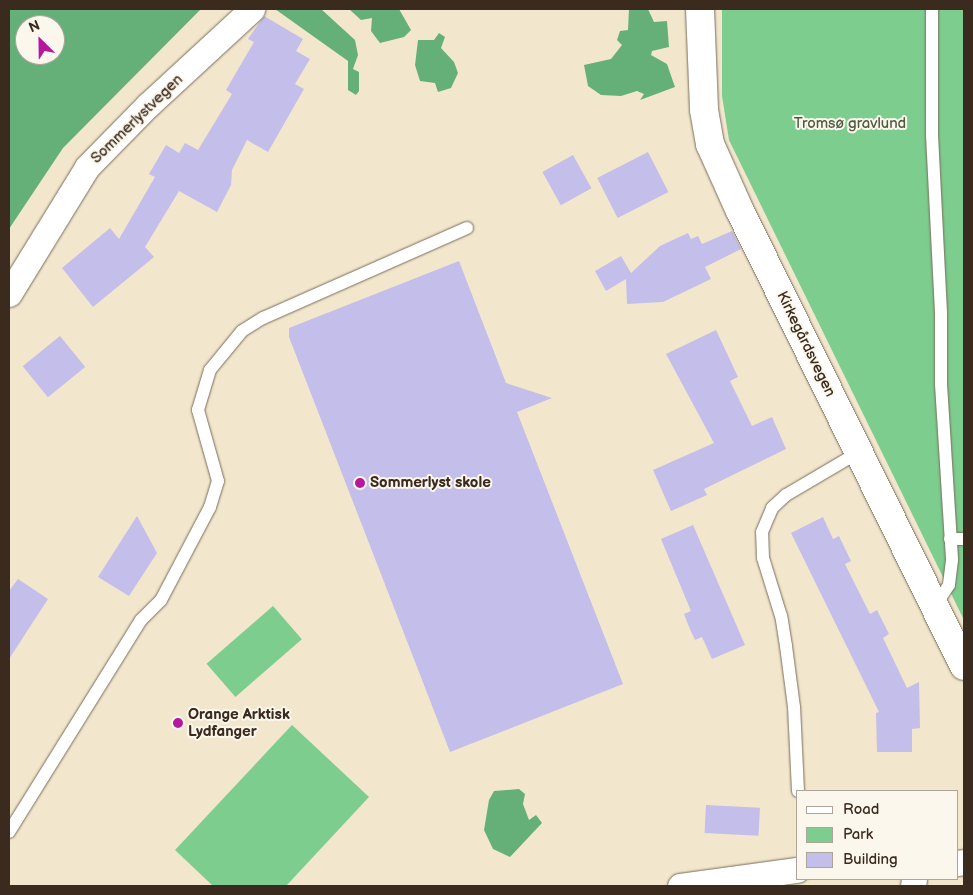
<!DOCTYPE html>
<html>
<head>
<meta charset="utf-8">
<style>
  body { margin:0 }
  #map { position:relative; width:973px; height:895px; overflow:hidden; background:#f2e7cd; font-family:"Balsamiq Sans",sans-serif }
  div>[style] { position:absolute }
  .green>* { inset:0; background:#7ccd8e; transform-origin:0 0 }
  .forest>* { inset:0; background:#65b079 }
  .building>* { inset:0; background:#c3beea; transform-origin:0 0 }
  .roads { filter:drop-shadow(0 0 1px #7b6c5b) drop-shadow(0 0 1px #7b6c5b) }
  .service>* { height:12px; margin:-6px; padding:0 6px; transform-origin:6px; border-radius:6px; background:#fff }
  .minor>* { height:25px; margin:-12.5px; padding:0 12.5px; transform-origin:12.5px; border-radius:12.5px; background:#fff }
  .tertiary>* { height:28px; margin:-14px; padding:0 14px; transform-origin:14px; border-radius:14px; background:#fff }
  .dots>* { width:14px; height:14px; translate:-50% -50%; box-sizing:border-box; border:2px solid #fbf7ec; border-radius:50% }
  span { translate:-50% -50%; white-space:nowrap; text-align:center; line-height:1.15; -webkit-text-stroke:4px #fbf7ec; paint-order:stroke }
  .street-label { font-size:15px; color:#3b2a1e }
  .park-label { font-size:15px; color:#4e5b40 }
  .poi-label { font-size:15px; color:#3b2a1e; font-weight:700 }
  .left { translate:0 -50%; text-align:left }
  .frame { position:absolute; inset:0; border:10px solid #3b2a1e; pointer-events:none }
  .legend { position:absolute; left:796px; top:790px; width:162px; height:90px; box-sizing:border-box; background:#fbf7ec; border:1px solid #aea59a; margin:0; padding:6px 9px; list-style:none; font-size:15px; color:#3b2a1e }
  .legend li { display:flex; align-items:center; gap:10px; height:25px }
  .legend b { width:25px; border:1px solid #aea59a }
  .north { position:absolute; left:15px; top:15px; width:50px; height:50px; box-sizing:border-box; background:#fbf7ec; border:1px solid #aea59a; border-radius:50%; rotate:337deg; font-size:14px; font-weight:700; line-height:20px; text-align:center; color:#3b2a1e }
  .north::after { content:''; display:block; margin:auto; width:18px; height:22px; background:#b5179e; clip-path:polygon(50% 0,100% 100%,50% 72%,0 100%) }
</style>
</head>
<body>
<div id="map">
  <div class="green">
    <div style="clip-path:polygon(722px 9px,964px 9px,964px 620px,729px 140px,722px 96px)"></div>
    <div style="left:273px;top:606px;width:44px;height:88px;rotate:49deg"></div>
    <div style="clip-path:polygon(292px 725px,369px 797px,286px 886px,213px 886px,175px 850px)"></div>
  </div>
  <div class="forest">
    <div style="clip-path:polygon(evenodd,9px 9px,201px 9px,63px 148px,9px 229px,9px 9px,25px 25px,55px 25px,55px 55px,25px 55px,25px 25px)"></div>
    <div style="clip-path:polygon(275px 9px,321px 9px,355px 40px,358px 55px,353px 69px,359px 72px,359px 91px,356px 95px,348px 90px,348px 61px)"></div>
    <div style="clip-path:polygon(349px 9px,399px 9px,411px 30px,404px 37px,380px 43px,371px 31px,372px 18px,361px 20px)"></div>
    <div style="clip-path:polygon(629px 9px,648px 9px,654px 22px,667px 21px,669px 47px,652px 51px,651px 55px,667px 64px,675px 87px,640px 100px,644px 94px,637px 91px,621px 96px,601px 95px,588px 86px,584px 65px,611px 59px,622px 45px,617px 40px,620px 31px,628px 30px)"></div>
    <div style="clip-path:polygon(439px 33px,445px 37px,441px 48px,454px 62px,458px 73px,451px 88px,438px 92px,435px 83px,420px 81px,415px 65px,418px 40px,434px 40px)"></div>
    <div style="clip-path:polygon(519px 789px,525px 794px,523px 804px,529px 820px,536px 815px,542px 823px,510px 857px,493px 849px,484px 830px,489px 800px,494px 791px)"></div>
  </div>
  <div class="building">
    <div style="clip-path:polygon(264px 16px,303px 39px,296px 51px,310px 59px,295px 84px,304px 89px,268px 152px,247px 140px,232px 170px,231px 185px,217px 212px,179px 191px,145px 247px,154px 257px,93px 307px,62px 268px,110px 228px,119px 239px,155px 177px,149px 174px,166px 145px,179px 153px,185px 143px,198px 150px,232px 94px,226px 90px,254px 42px,248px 39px)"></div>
    <div style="left:648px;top:152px;width:45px;height:57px;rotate:63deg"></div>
    <div style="left:573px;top:155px;width:38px;height:35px;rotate:61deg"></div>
    <div style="clip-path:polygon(732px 231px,741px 249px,705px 267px,711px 279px,663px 302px,627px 304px,626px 279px,606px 291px,595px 271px,621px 256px,631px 273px,660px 246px,688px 233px,691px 239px,698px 236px,702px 244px)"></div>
    <div style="clip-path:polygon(459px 261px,506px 383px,552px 398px,517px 412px,623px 684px,450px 752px,289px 337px,289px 328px)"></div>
    <div style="clip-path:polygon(716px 330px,738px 377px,730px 381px,752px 426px,772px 417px,786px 449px,704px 489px,707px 495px,671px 511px,653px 470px,714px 443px,666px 354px)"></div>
    <div style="left:60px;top:336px;width:40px;height:48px;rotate:51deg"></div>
    <div style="clip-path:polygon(137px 516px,157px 553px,129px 596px,98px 577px)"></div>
    <div style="clip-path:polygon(823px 517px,833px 539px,839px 536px,851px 561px,845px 564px,870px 614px,877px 610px,889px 634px,883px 638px,907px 688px,919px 682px,920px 728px,912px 729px,912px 752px,877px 752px,876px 713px,879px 712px,791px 533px)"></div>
    <div style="clip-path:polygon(693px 525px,745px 645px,712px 659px,702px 637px,695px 640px,689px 627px,684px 614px,691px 611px,661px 539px)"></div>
    <div style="clip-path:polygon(18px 579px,48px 599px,9px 659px,9px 591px)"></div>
    <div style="left:706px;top:805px;width:54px;height:28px;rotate:3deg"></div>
  </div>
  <div class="roads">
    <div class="service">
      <div style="left:932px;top:9px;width:126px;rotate:90deg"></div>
      <div style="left:932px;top:135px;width:178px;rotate:87.1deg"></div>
      <div style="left:941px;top:313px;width:71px;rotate:90deg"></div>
      <div style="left:941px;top:384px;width:176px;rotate:86.4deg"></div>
      <div style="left:952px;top:560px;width:25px;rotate:97deg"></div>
      <div style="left:949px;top:585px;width:25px;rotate:124deg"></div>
      <div style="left:950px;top:539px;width:14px"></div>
      <div style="left:798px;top:791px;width:84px;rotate:-92.7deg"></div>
      <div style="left:794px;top:707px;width:62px;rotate:-97.5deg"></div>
      <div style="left:786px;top:646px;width:30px;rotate:-99deg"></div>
      <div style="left:781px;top:616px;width:61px;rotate:-107.2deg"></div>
      <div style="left:763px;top:558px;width:26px;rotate:-92deg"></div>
      <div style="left:762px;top:532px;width:26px;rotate:-67deg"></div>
      <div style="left:772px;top:508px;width:19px;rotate:-43deg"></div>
      <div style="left:786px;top:495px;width:85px;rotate:-30.5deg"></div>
      <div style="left:9px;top:832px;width:250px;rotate:-58.1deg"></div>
      <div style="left:141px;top:620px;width:28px;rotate:-45deg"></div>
      <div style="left:161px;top:600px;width:105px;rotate:-62.2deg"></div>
      <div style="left:210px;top:507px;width:27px;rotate:-73deg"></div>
      <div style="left:218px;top:481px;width:74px;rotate:-105.7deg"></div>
      <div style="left:198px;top:410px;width:42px;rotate:-73.3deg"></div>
      <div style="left:210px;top:370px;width:50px;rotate:-50.6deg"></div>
      <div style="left:242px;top:331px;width:25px;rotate:-32deg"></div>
      <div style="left:263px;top:318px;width:223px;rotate:-23.8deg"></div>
    </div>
    <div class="minor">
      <div style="left:9px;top:294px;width:149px;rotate:-58.4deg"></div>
      <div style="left:87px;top:167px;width:87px;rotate:-45.5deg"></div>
      <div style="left:148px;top:105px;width:142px;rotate:-42.7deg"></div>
      <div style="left:957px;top:863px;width:7px;rotate:-8deg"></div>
      <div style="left:680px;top:886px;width:118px;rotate:-7.8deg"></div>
      <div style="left:913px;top:886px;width:7px;rotate:-82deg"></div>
    </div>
    <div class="tertiary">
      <div style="left:700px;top:9px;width:101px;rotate:87.7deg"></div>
      <div style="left:704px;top:110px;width:35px;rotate:80deg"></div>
      <div style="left:710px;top:144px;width:73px;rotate:65.9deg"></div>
      <div style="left:740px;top:211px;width:507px;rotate:63.79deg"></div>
    </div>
  </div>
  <div class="dots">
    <div style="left:360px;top:483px;background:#b5179e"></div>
    <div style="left:178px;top:723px;background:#b5179e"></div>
  </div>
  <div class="street-label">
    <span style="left:137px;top:119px;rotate:-44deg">Sommerlystvegen</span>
    <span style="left:806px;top:344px;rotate:64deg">Kirkegårdsvegen</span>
  </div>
  <div class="park-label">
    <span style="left:850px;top:124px">Tromsø gravlund</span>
  </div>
  <div class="poi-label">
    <span class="left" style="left:370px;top:483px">Sommerlyst skole</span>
    <span class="left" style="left:188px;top:723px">Orange Arktisk<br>Lydfanger</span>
  </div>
  <div class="frame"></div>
  <ul class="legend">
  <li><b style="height:6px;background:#fff"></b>Road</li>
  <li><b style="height:14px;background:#7ccd8e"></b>Park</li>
  <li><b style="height:14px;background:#c3beea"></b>Building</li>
  </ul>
  <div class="north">N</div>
</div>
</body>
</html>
